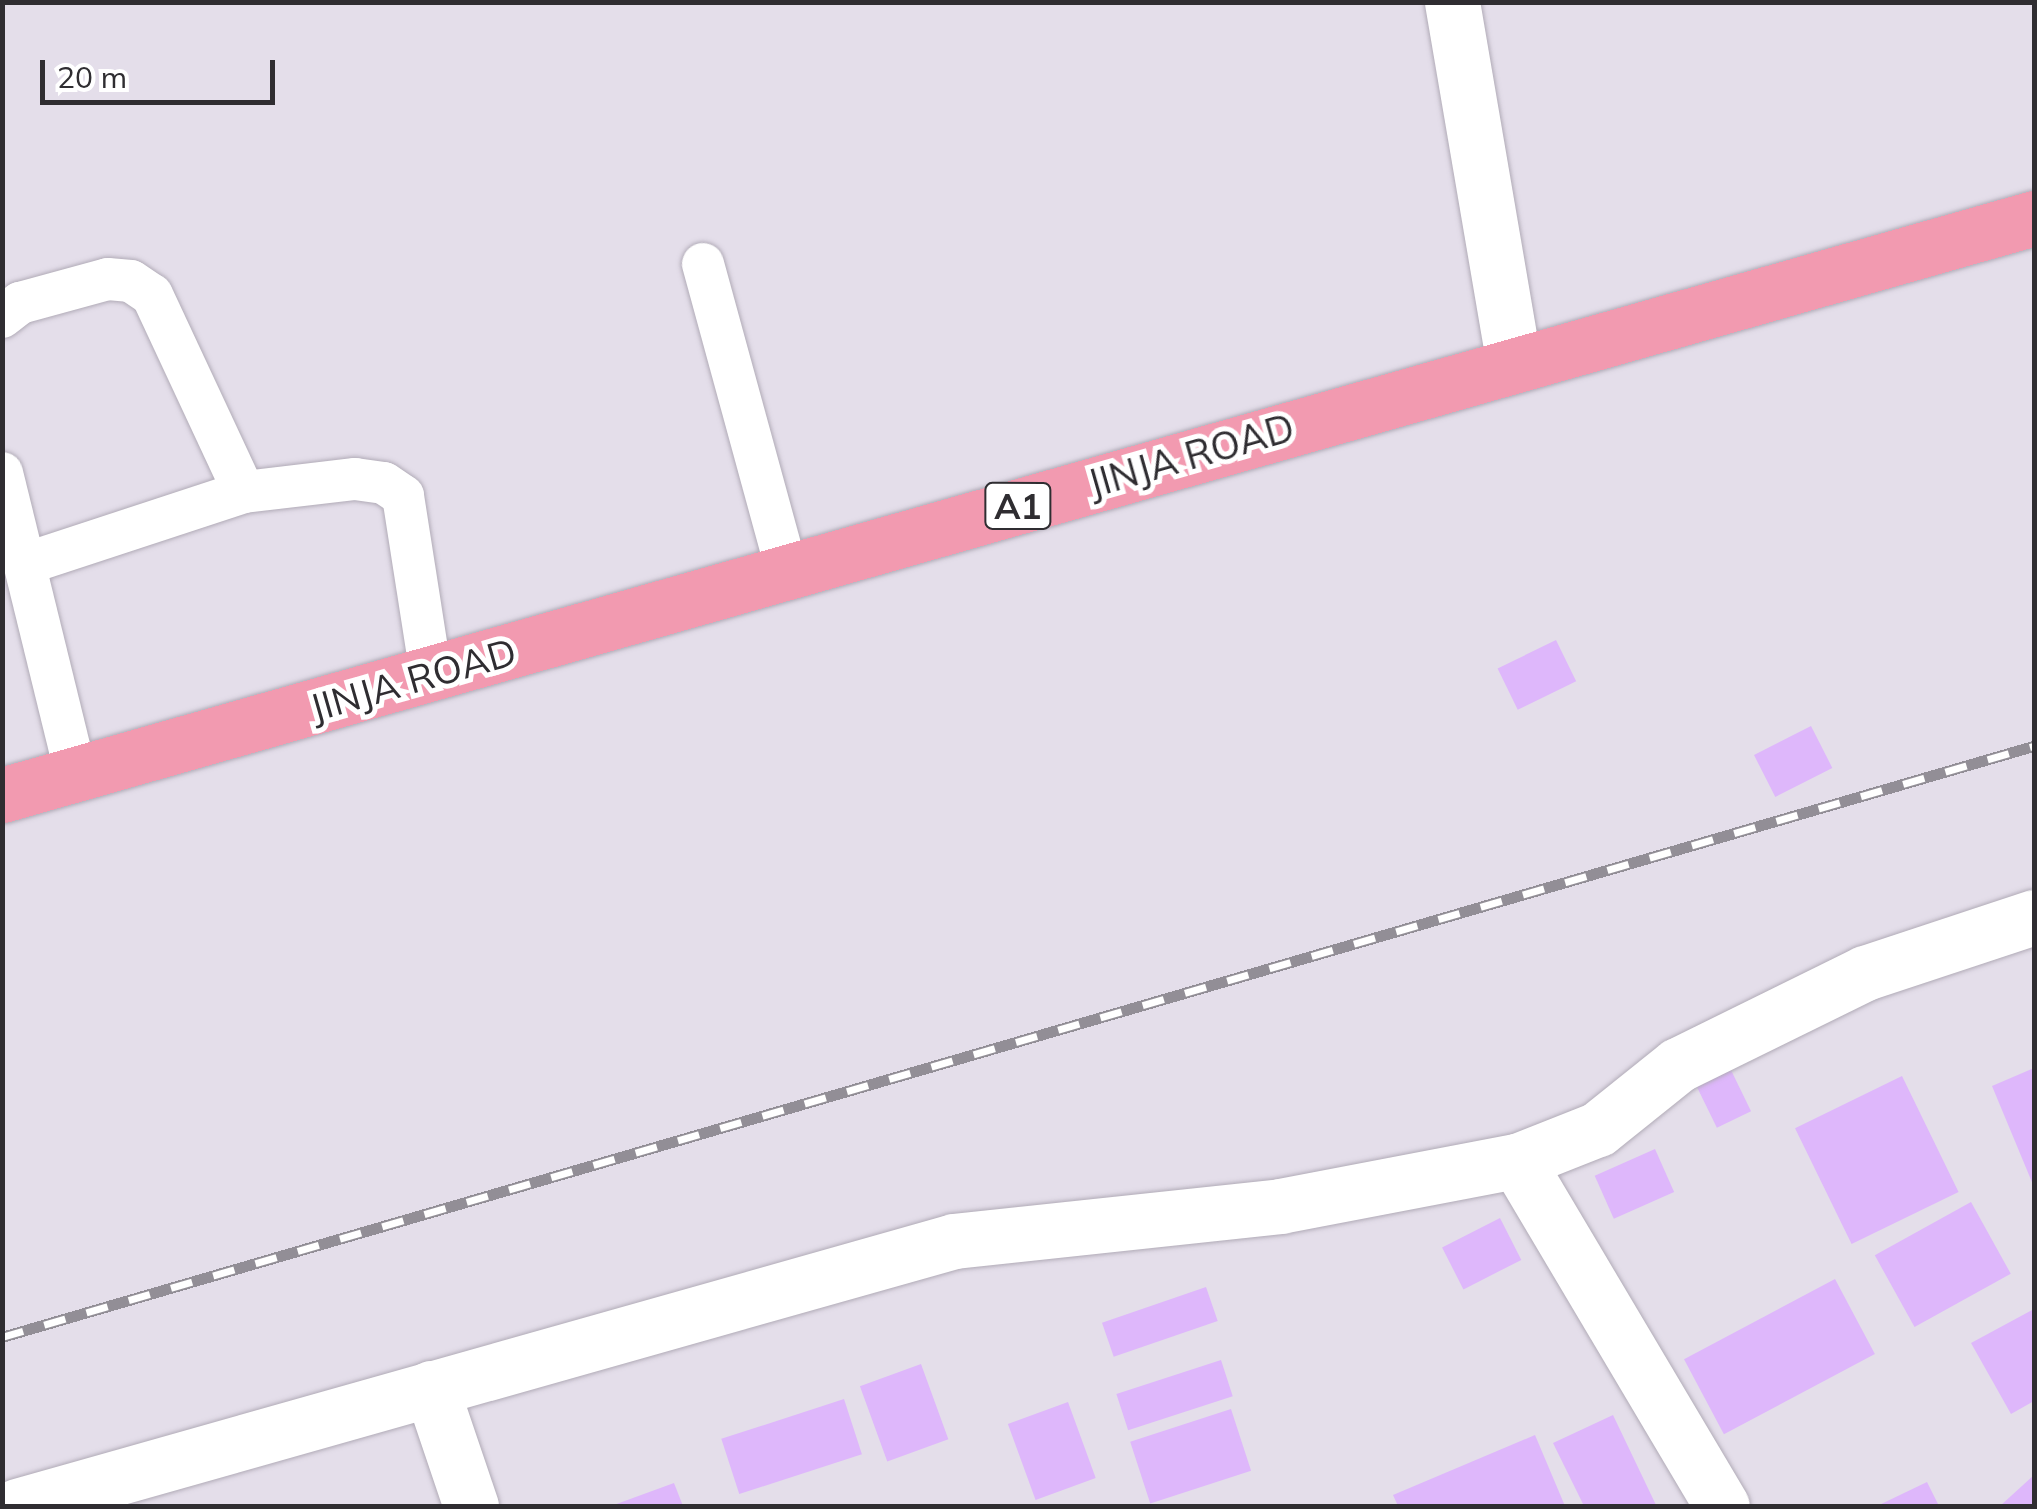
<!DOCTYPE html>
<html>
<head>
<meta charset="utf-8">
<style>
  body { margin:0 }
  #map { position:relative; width:2037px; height:1509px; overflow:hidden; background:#e4deea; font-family:Mulish,sans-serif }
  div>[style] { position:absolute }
  .building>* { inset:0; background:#deb7fb; transform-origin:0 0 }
  .roads { filter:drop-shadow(0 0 2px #b1abb7) drop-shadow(0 0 2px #b1abb7) }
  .service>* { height:42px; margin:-21px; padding:0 21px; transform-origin:21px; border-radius:21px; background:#fff }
  .minor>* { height:55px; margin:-27.5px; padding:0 27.5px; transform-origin:27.5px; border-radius:27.5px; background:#fff }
  .trunk>* { height:55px; margin:-27.5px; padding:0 27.5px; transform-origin:27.5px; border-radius:27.5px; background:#f29ab0 }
  .rail>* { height:11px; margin-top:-5.5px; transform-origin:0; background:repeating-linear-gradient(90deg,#fff 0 22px,#928e96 0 44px); box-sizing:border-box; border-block:2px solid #928e96 }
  span { translate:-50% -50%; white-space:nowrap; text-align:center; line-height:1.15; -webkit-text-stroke:10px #fff; paint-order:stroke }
  .shield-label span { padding:2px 8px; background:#fff; border:2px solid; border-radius:8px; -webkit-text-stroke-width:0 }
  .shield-label { font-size:35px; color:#2f2d31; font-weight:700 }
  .street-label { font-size:38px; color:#2f2d31 }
  .frame { position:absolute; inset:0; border:5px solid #2f2d31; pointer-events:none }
  .scale { position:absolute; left:40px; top:60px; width:235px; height:45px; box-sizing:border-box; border:5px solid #2f2d31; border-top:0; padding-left:12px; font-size:30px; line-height:35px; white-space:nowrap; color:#2f2d31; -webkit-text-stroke:8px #fff; paint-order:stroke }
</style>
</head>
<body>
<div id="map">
  <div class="building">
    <div style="left:1556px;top:640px;width:46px;height:65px;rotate:64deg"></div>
    <div style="left:1811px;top:726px;width:47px;height:64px;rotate:63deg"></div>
    <div style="left:1730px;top:1068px;width:48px;height:38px;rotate:64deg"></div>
    <div style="clip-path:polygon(2034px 1068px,2034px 1187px,1992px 1086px)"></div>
    <div style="left:1902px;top:1076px;width:129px;height:119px;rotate:64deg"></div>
    <div style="left:1655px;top:1149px;width:47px;height:66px;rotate:66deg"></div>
    <div style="left:1971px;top:1202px;width:82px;height:110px;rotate:61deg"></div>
    <div style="left:1500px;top:1218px;width:47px;height:65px;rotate:63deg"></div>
    <div style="left:1835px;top:1279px;width:85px;height:171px;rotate:62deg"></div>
    <div style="left:1206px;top:1287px;width:36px;height:110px;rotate:71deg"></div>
    <div style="clip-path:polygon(2034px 1309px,2034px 1401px,2011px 1414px,1971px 1343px)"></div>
    <div style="left:1221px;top:1360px;width:38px;height:110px;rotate:72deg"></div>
    <div style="left:921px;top:1364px;width:80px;height:65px;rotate:70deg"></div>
    <div style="left:844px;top:1399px;width:58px;height:129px;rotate:72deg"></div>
    <div style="left:1068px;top:1402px;width:81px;height:64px;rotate:70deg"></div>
    <div style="left:1231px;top:1409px;width:65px;height:106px;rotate:72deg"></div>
    <div style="clip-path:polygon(1613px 1415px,1656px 1505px,1653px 1506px,1584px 1506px,1553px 1443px)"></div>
    <div style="clip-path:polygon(1535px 1435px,1565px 1506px,1398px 1506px,1393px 1495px)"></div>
    <div style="clip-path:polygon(2034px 1475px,2034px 1506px,2000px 1506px)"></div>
    <div style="clip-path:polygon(1927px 1482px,1939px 1506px,1877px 1506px)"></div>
    <div style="clip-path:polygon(674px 1483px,683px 1506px,611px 1506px)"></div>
  </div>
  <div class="roads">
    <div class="service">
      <div style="left:703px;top:264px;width:319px;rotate:74.7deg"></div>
      <div style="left:2px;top:317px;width:23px;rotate:-38deg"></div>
      <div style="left:20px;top:303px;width:91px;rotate:-15.3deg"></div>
      <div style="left:108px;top:279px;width:23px;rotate:5deg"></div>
      <div style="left:131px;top:281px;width:25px;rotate:34deg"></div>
      <div style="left:152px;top:295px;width:217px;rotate:65deg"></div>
      <div style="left:244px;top:492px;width:112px;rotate:-6.7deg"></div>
      <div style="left:355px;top:479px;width:29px;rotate:8deg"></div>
      <div style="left:384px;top:483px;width:23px;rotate:34deg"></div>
      <div style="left:403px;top:496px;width:181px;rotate:81.1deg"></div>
      <div style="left:2px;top:473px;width:311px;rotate:76.2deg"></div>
      <div style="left:25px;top:564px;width:231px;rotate:-18.2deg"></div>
    </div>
    <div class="minor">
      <div style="left:1452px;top:2px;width:367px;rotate:80.3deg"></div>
      <div style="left:1517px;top:1161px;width:401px;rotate:59.3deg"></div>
      <div style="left:431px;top:1388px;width:125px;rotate:71.3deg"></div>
      <div style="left:17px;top:1506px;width:974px;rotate:-15.79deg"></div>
      <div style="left:954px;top:1241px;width:328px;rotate:-6.1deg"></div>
      <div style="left:1280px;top:1206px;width:241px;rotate:-10.8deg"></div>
      <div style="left:1517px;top:1161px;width:87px;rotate:-21.6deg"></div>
      <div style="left:1598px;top:1129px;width:102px;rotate:-38.7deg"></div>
      <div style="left:1678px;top:1065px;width:208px;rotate:-26.2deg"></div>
      <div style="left:1865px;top:973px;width:178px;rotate:-18.3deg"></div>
    </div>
    <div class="trunk">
      <div style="left:2px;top:795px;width:2112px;rotate:-15.85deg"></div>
    </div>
  </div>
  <div class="rail">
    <div style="left:2px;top:1337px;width:2116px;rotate:-16.22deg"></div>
  </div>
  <div class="shield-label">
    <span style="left:1018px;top:506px">A1</span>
  </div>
  <div class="street-label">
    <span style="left:1191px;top:456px;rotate:-16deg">JINJA ROAD</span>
    <span style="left:413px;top:680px;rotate:-16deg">JINJA ROAD</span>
  </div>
  <div class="frame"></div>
  <div class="scale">20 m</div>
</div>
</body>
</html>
